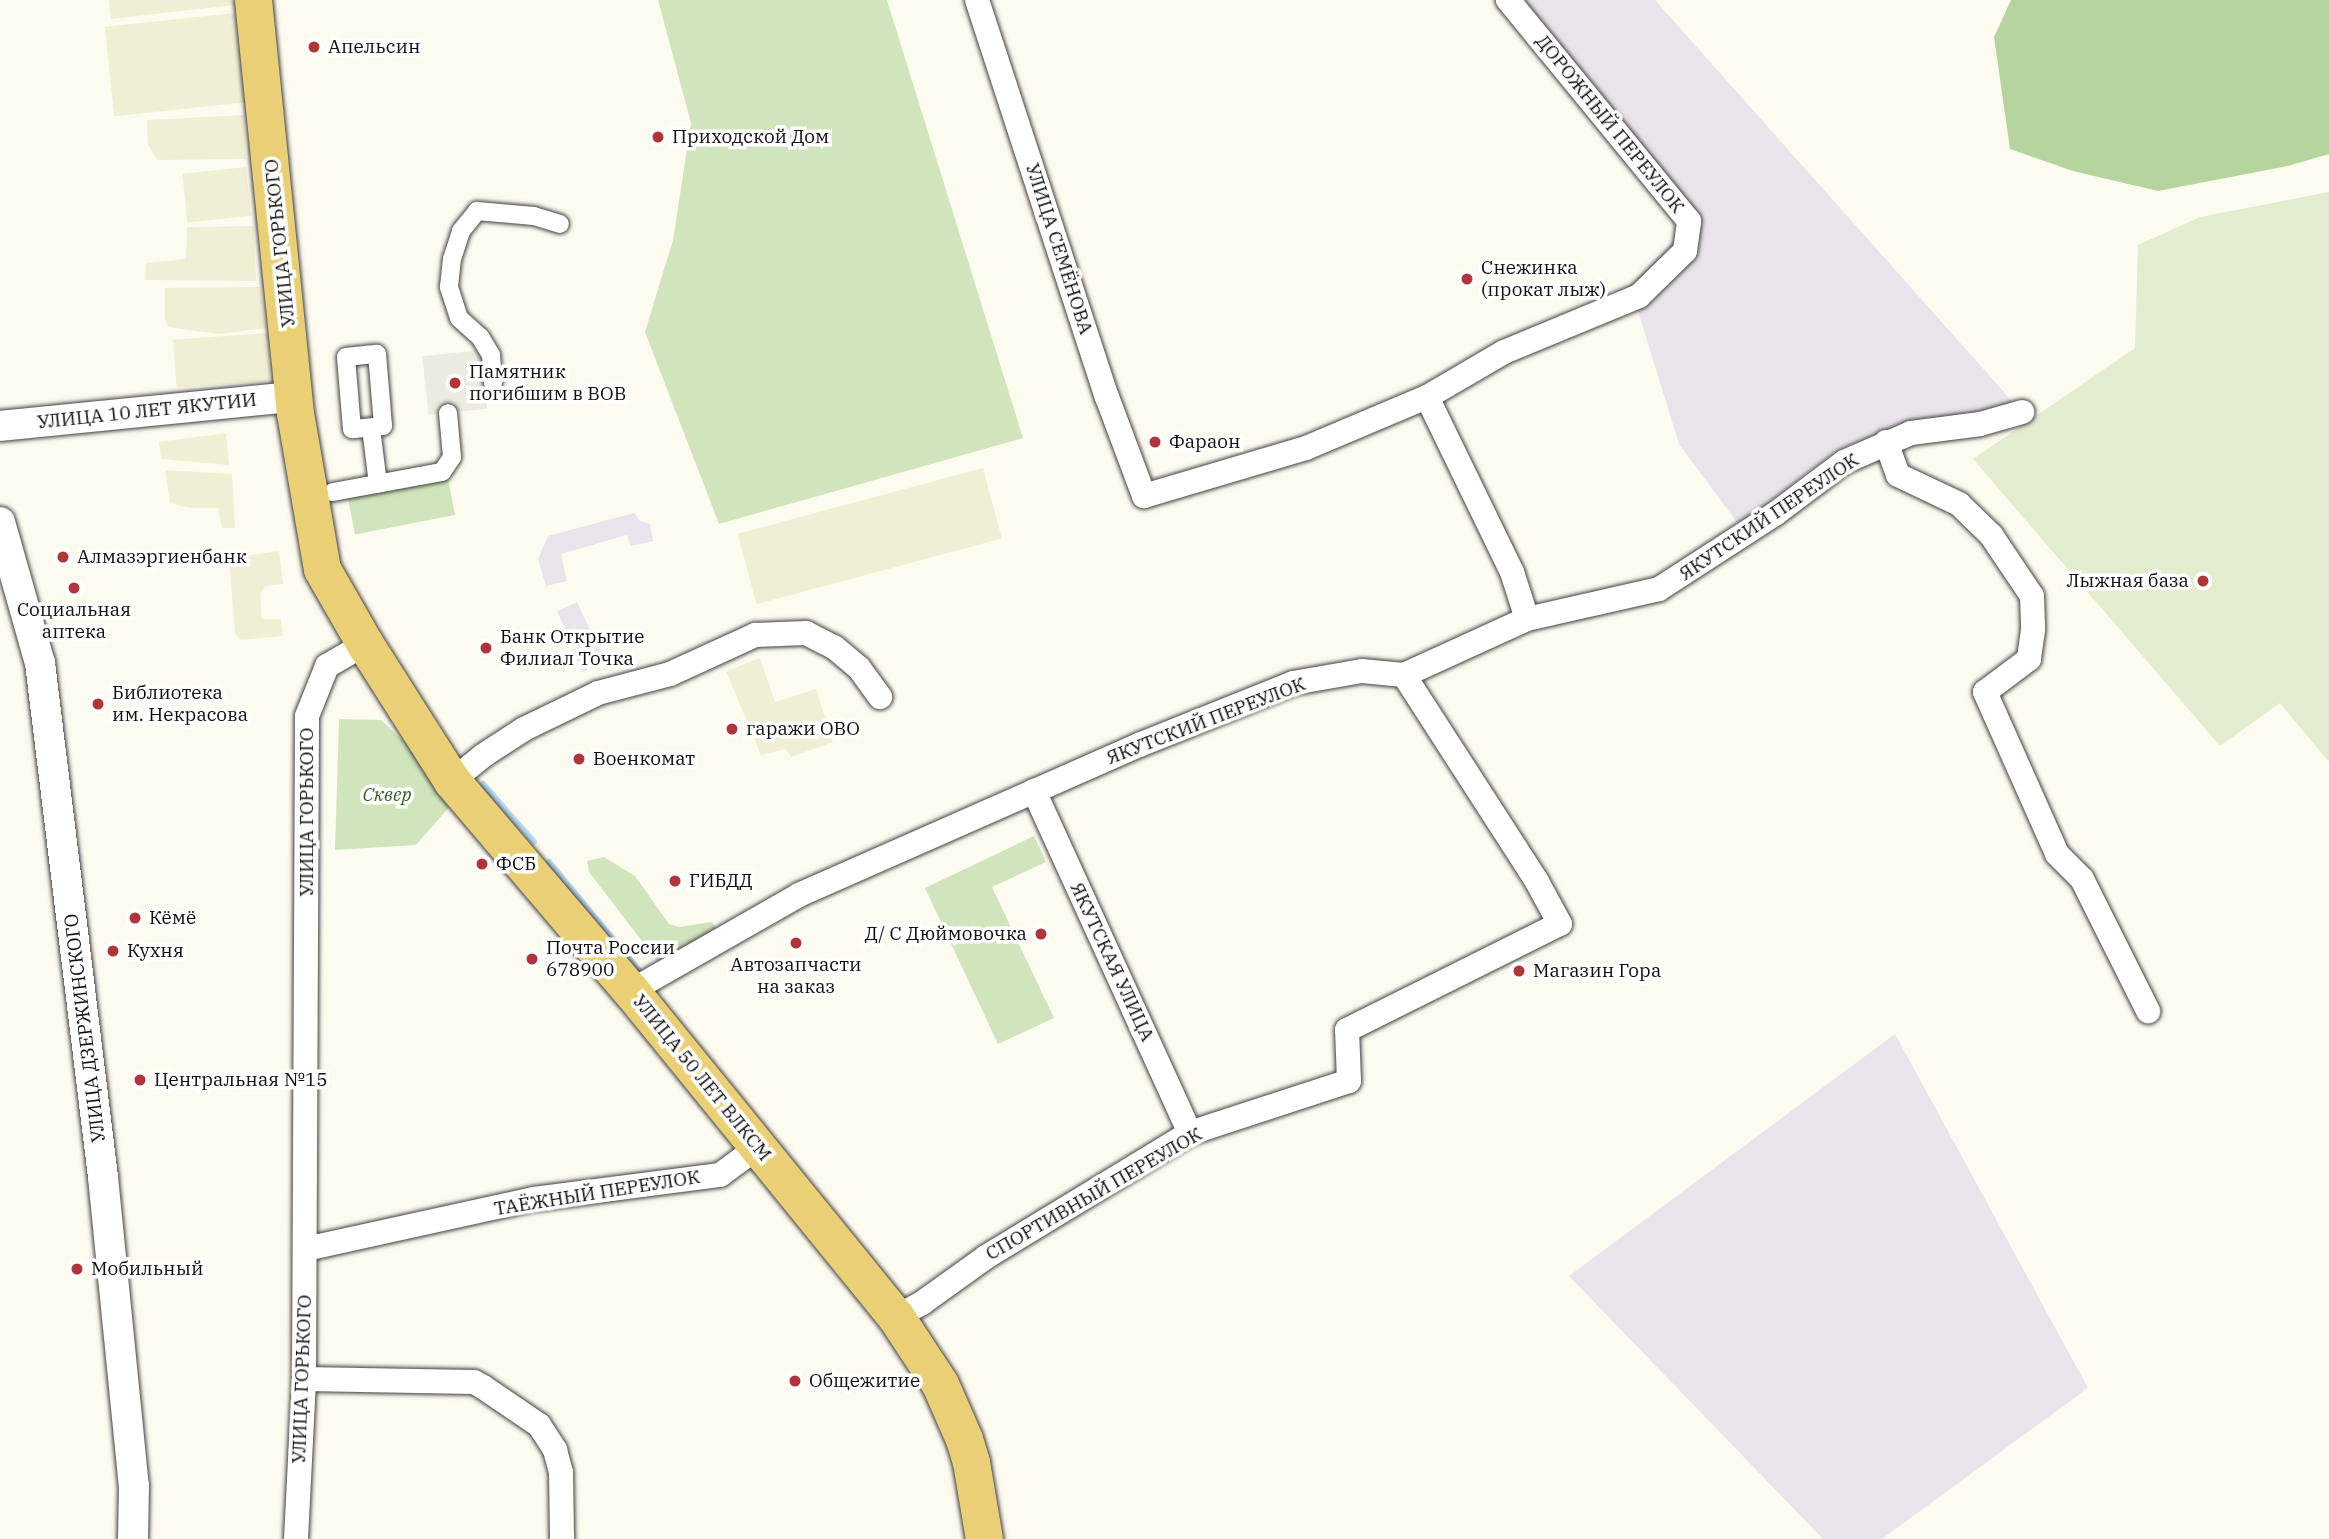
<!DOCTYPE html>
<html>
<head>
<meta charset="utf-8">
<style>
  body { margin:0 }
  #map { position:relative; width:2329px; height:1539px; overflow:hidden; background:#fdfbf0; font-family:"IBM Plex Serif",serif }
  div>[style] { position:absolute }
  .industrial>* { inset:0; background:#ebe3ec; transform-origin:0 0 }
  .farmland>* { inset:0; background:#f1efd3; transform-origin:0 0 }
  .green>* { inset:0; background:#d1e5bd; transform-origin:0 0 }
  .forest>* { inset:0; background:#b6d49e }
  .pitch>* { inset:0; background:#e2edce }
  .plaza>* { inset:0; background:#edeae0; transform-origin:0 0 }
  .stream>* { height:6px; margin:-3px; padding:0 3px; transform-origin:3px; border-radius:3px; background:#badbf0 }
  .roads { filter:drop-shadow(0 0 2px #414141) drop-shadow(0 0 2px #414141) }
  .pedestrian>* { height:18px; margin:-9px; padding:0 9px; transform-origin:9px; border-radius:9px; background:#fff }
  .minor>* { height:24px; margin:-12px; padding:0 12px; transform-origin:12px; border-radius:12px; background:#fff }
  .tertiary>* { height:30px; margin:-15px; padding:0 15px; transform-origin:15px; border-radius:15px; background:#fff }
  .primary>* { height:37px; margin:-18.5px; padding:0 18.5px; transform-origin:18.5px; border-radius:18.5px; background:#eacf74 }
  .dots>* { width:19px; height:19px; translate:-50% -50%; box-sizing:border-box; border:4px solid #fff; border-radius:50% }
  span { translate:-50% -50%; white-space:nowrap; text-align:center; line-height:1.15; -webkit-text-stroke:7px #fff; paint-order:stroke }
  .poi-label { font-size:19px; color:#0e0e0e }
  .left { translate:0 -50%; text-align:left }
  .right { translate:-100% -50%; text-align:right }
  .street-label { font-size:19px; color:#0e0e0e }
  .park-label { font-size:19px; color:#305f25; font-style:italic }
</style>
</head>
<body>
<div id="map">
  <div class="industrial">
    <div style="clip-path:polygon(1518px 0,1655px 0,2012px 401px,1986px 416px,1894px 427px,1835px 451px,1739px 525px,1679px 444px,1630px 285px,1695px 218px)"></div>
    <div style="clip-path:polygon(634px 513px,640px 521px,650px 524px,653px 541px,631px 546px,627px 535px,561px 554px,567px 581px,546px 586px,538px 559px,548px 536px)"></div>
    <div style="left:577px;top:602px;width:31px;height:22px;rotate:65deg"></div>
    <div style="left:596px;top:640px;width:24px;height:26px;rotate:66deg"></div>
    <div style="clip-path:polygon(1895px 1034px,2088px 1388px,1882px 1539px,1823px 1539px,1569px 1276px)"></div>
  </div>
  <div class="farmland">
    <div style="clip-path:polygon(109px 0,233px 0,234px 5px,111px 19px)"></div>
    <div style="left:235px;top:13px;width:90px;height:131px;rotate:84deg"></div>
    <div style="clip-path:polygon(244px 115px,246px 159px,157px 160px,148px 144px,147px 120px)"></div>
    <div style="left:246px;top:167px;width:49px;height:64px;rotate:84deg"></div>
    <div style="clip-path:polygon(254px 226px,256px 281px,145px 280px,146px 263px,186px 259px,187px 227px)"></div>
    <div style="clip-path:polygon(260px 287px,266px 328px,218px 334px,168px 327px,165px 319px,165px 288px)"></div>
    <div style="left:267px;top:333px;width:48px;height:94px;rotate:86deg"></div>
    <div style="clip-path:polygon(226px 433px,229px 465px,161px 459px,159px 442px)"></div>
    <div style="left:983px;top:468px;width:73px;height:254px;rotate:75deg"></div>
    <div style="clip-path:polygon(165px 470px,232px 474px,235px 528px,222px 528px,218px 508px,189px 508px,170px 503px)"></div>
    <div style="clip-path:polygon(279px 551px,283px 584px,265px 586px,260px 594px,262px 619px,281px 619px,283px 636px,241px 640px,235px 634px,229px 558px)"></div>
    <div style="clip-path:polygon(760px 658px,775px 702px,816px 689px,833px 742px,791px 757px,786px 749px,761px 755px,726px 671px)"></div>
  </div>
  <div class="green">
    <div style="clip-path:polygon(658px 0,887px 0,1023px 438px,719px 524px,645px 332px,673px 240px,691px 123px)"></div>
    <div style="left:445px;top:463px;width:53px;height:102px;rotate:79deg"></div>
    <div style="clip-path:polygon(339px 719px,381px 720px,460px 795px,416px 845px,335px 850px)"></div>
    <div style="clip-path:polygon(1034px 836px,1046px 862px,992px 887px,1054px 1018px,998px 1044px,925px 888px)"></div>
    <div style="clip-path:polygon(604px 857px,635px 876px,669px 924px,679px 927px,712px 922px,722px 936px,661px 966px,589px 872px,587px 861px)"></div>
  </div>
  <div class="forest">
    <div style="clip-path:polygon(2011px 0,2329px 0,2329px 154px,2288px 166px,2158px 191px,2073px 171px,2010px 149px,1994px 37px)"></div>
  </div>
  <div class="pitch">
    <div style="clip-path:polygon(2329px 192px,2329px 762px,2280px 703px,2220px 746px,1973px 459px,2135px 348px,2138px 245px,2200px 217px)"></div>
  </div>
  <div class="plaza">
    <div style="left:481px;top:350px;width:59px;height:59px;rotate:84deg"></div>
  </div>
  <div class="stream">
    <div style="left:483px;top:784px;width:77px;rotate:48.7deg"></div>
    <div style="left:549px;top:862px;width:146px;rotate:50.3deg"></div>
  </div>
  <div class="roads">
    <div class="pedestrian">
      <div style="left:377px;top:354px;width:72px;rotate:85.2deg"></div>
      <div style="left:383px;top:426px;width:31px;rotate:174deg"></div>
      <div style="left:352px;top:429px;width:72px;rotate:-94.8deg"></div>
      <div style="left:346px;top:357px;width:31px;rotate:-6deg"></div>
      <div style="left:493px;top:383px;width:28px;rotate:-94deg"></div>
      <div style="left:491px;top:355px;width:21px;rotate:-121deg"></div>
      <div style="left:480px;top:337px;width:28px;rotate:-138deg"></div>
      <div style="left:459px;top:318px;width:33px;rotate:-108deg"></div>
      <div style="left:449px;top:287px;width:28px;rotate:-84deg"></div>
      <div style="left:452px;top:259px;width:29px;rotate:-72deg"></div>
      <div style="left:461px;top:231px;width:26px;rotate:-51deg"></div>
      <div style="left:477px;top:211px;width:57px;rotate:5deg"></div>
      <div style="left:534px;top:216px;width:27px;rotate:17deg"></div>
      <div style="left:371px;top:428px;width:56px;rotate:82.9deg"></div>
      <div style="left:333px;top:492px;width:111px;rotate:-10.4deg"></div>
      <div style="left:442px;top:472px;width:18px;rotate:-56deg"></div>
      <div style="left:452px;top:457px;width:44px;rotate:-95.2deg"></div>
    </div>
    <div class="minor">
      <div style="left:977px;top:0;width:418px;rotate:71.9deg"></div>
      <div style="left:1107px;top:397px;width:106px;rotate:69.5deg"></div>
      <div style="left:1144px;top:496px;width:169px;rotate:-16.5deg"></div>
      <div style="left:1306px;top:448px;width:131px;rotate:-22.9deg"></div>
      <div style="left:1427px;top:397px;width:89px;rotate:-30.3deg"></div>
      <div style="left:1504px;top:352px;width:146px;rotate:-22.5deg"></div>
      <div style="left:1639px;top:296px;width:64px;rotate:-44.4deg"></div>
      <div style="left:1685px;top:251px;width:30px;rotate:-82deg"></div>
      <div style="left:1689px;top:221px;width:286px;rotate:-129.3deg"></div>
      <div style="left:1427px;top:397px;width:195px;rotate:64.1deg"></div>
      <div style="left:1512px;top:572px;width:49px;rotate:72.3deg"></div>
      <div style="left:1886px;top:442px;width:35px;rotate:70deg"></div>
      <div style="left:1898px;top:475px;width:68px;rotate:25.4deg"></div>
      <div style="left:1959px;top:504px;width:45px;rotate:44.1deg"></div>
      <div style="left:1991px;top:535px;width:73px;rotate:56.1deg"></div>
      <div style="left:2032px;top:596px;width:34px;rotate:88deg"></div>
      <div style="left:2033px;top:630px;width:29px;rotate:98deg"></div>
      <div style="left:2029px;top:659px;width:55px;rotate:143.1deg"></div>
      <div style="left:1985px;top:692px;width:177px;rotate:66deg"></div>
      <div style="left:2057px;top:854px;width:35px;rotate:45deg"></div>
      <div style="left:2082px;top:879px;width:148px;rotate:63.4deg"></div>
      <div style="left:452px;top:781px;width:41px;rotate:-39.1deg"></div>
      <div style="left:484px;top:755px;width:48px;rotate:-33deg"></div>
      <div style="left:524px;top:729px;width:82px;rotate:-25.9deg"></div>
      <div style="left:598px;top:693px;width:74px;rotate:-14.8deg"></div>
      <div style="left:670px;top:674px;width:94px;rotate:-24.6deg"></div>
      <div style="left:755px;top:635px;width:51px;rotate:-2.2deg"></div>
      <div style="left:806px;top:633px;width:31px;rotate:27deg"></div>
      <div style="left:834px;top:647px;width:33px;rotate:40deg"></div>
      <div style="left:859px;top:668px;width:36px;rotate:54deg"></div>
      <div style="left:1034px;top:791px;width:376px;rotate:65.5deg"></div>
      <div style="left:631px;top:991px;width:193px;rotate:-29.7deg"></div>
      <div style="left:799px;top:895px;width:372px;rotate:-23.8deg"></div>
      <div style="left:1139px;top:745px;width:166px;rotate:-21.9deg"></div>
      <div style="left:1293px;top:683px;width:70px;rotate:-9.9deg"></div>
      <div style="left:1362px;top:671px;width:42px;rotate:5.4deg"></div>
      <div style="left:1404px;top:675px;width:135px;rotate:-24.5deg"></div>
      <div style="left:1527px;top:619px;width:135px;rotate:-12.8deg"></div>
      <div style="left:1659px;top:589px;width:138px;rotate:-32.9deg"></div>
      <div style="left:1775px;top:514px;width:86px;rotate:-37deg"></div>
      <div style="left:1844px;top:462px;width:73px;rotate:-23.4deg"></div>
      <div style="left:1911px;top:433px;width:70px;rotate:-7.4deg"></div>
      <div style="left:1980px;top:424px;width:44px;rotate:-15.9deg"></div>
      <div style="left:306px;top:1249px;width:233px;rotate:-12.4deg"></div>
      <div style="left:534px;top:1199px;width:188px;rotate:-7.4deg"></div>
      <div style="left:720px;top:1175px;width:47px;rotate:-36.4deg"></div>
      <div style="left:896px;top:1317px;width:30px;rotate:-28deg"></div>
      <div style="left:922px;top:1303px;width:79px;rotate:-35.7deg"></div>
      <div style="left:986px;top:1257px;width:239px;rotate:-31.3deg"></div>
      <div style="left:1190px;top:1133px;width:167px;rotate:-18.1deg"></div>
      <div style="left:1349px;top:1081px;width:51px;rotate:-92.2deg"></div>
      <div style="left:1347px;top:1030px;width:238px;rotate:-26.5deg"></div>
      <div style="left:1560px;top:924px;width:50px;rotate:-118.6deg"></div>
      <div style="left:1536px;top:880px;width:244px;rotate:-122.8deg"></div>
      <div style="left:304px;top:1379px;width:170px;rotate:1deg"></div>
      <div style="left:474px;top:1382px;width:10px;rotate:29deg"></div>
      <div style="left:483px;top:1387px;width:68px;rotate:34.2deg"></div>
      <div style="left:539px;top:1425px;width:30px;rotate:57deg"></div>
      <div style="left:555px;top:1450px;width:23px;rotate:75deg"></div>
      <div style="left:561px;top:1472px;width:67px;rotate:89.1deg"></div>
      <div style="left:296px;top:1539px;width:160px;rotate:-87.1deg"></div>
      <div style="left:304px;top:1379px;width:663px;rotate:-89.74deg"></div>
      <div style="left:307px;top:716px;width:54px;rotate:-68.2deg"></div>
      <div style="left:327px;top:666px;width:44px;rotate:-30.1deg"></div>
    </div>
    <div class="tertiary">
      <div style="left:0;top:426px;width:294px;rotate:-5.7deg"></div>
      <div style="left:0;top:522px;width:147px;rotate:74.2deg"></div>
      <div style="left:40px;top:663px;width:518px;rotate:83.01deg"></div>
      <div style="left:103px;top:1177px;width:311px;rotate:84.3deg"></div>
      <div style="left:134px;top:1486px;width:53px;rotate:91.1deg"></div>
    </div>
    <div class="primary">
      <div style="left:253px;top:0;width:415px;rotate:84.2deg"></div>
      <div style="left:295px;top:413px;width:158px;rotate:80.2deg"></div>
      <div style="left:322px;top:569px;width:86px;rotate:60.2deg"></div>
      <div style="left:365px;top:644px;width:162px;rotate:57.6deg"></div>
      <div style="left:452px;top:781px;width:276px;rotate:49.6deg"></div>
      <div style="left:631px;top:991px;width:420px;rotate:50.9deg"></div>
      <div style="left:896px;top:1317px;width:80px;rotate:56.7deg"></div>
      <div style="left:940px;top:1384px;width:60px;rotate:66.4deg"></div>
      <div style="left:964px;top:1439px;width:24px;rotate:73deg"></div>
      <div style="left:971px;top:1462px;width:78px;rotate:80.4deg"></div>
    </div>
  </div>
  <div class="dots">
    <div style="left:314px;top:47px;background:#af3539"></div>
    <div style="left:658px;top:137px;background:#af3539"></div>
    <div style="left:1467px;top:279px;background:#af3539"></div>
    <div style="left:455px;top:383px;background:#af3539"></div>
    <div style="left:1155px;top:442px;background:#af3539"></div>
    <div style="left:63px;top:557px;background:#af3539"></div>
    <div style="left:2203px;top:581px;background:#af3539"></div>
    <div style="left:74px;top:588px;background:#af3539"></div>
    <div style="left:486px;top:648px;background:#af3539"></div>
    <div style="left:98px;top:704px;background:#af3539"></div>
    <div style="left:732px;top:729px;background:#af3539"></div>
    <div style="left:579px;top:759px;background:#af3539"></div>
    <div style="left:482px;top:864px;background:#af3539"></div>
    <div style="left:675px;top:881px;background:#af3539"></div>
    <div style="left:135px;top:918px;background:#af3539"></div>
    <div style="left:1041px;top:934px;background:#af3539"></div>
    <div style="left:796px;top:943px;background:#af3539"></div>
    <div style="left:113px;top:951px;background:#af3539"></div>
    <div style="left:532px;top:959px;background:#af3539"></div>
    <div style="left:1519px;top:971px;background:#af3539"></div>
    <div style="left:140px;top:1080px;background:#af3539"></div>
    <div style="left:77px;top:1269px;background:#af3539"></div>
    <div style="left:795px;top:1381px;background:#af3539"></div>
  </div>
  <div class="poi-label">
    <span class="left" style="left:328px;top:47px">Апельсин</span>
    <span class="left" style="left:672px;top:137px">Приходской Дом</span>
    <span class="left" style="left:1481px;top:279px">Снежинка<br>(прокат лыж)</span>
    <span class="left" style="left:469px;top:383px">Памятник<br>погибшим в ВОВ</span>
    <span class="left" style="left:1169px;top:442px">Фараон</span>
    <span class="left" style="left:77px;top:557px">Алмазэргиенбанк</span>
    <span class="right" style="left:2189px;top:581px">Лыжная база</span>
    <span style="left:74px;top:621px">Социальная<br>аптека</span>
    <span class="left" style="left:500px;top:648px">Банк Открытие<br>Филиал Точка</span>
    <span class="left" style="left:112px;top:704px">Библиотека<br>им. Некрасова</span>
    <span class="left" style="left:746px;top:729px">гаражи ОВО</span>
    <span class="left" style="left:593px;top:759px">Военкомат</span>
    <span class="left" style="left:496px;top:864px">ФСБ</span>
    <span class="left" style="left:689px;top:881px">ГИБДД</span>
    <span class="left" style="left:149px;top:918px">Кёмё</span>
    <span class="right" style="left:1027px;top:934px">Д/ С Дюймовочка</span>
    <span class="left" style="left:546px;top:959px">Почта России<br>678900</span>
    <span class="left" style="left:127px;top:951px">Кухня</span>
    <span style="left:796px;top:976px">Автозапчасти<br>на заказ</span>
    <span class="left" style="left:1533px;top:971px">Магазин Гора</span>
    <span class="left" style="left:154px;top:1080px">Центральная №15</span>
    <span class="left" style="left:91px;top:1269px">Мобильный</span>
    <span class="left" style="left:809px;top:1381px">Общежитие</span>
  </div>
  <div class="street-label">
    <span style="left:1610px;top:124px;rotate:51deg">ДОРОЖНЫЙ ПЕРЕУЛОК</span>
    <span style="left:280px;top:243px;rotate:-96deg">УЛИЦА ГОРЬКОГО</span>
    <span style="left:1059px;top:249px;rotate:72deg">УЛИЦА СЕМЁНОВА</span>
    <span style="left:147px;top:411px;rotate:-6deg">УЛИЦА 10 ЛЕТ ЯКУТИИ</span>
    <span style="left:1769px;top:517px;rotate:-34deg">ЯКУТСКИЙ ПЕРЕУЛОК</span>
    <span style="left:1206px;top:721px;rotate:-21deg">ЯКУТСКИЙ ПЕРЕУЛОК</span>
    <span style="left:307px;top:812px;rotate:-90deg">УЛИЦА ГОРЬКОГО</span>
    <span style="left:1112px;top:962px;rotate:65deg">ЯКУТСКАЯ УЛИЦА</span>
    <span style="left:85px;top:1028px;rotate:-97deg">УЛИЦА ДЗЕРЖИНСКОГО</span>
    <span style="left:702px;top:1078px;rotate:51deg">УЛИЦА 50 ЛЕТ ВЛКСМ</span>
    <span style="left:597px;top:1193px;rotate:-9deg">ТАЁЖНЫЙ ПЕРЕУЛОК</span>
    <span style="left:1094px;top:1194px;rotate:-30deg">СПОРТИВНЫЙ ПЕРЕУЛОК</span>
    <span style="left:302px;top:1379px;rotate:-88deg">УЛИЦА ГОРЬКОГО</span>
  </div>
  <div class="park-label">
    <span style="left:387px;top:795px">Сквер</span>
  </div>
</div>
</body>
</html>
